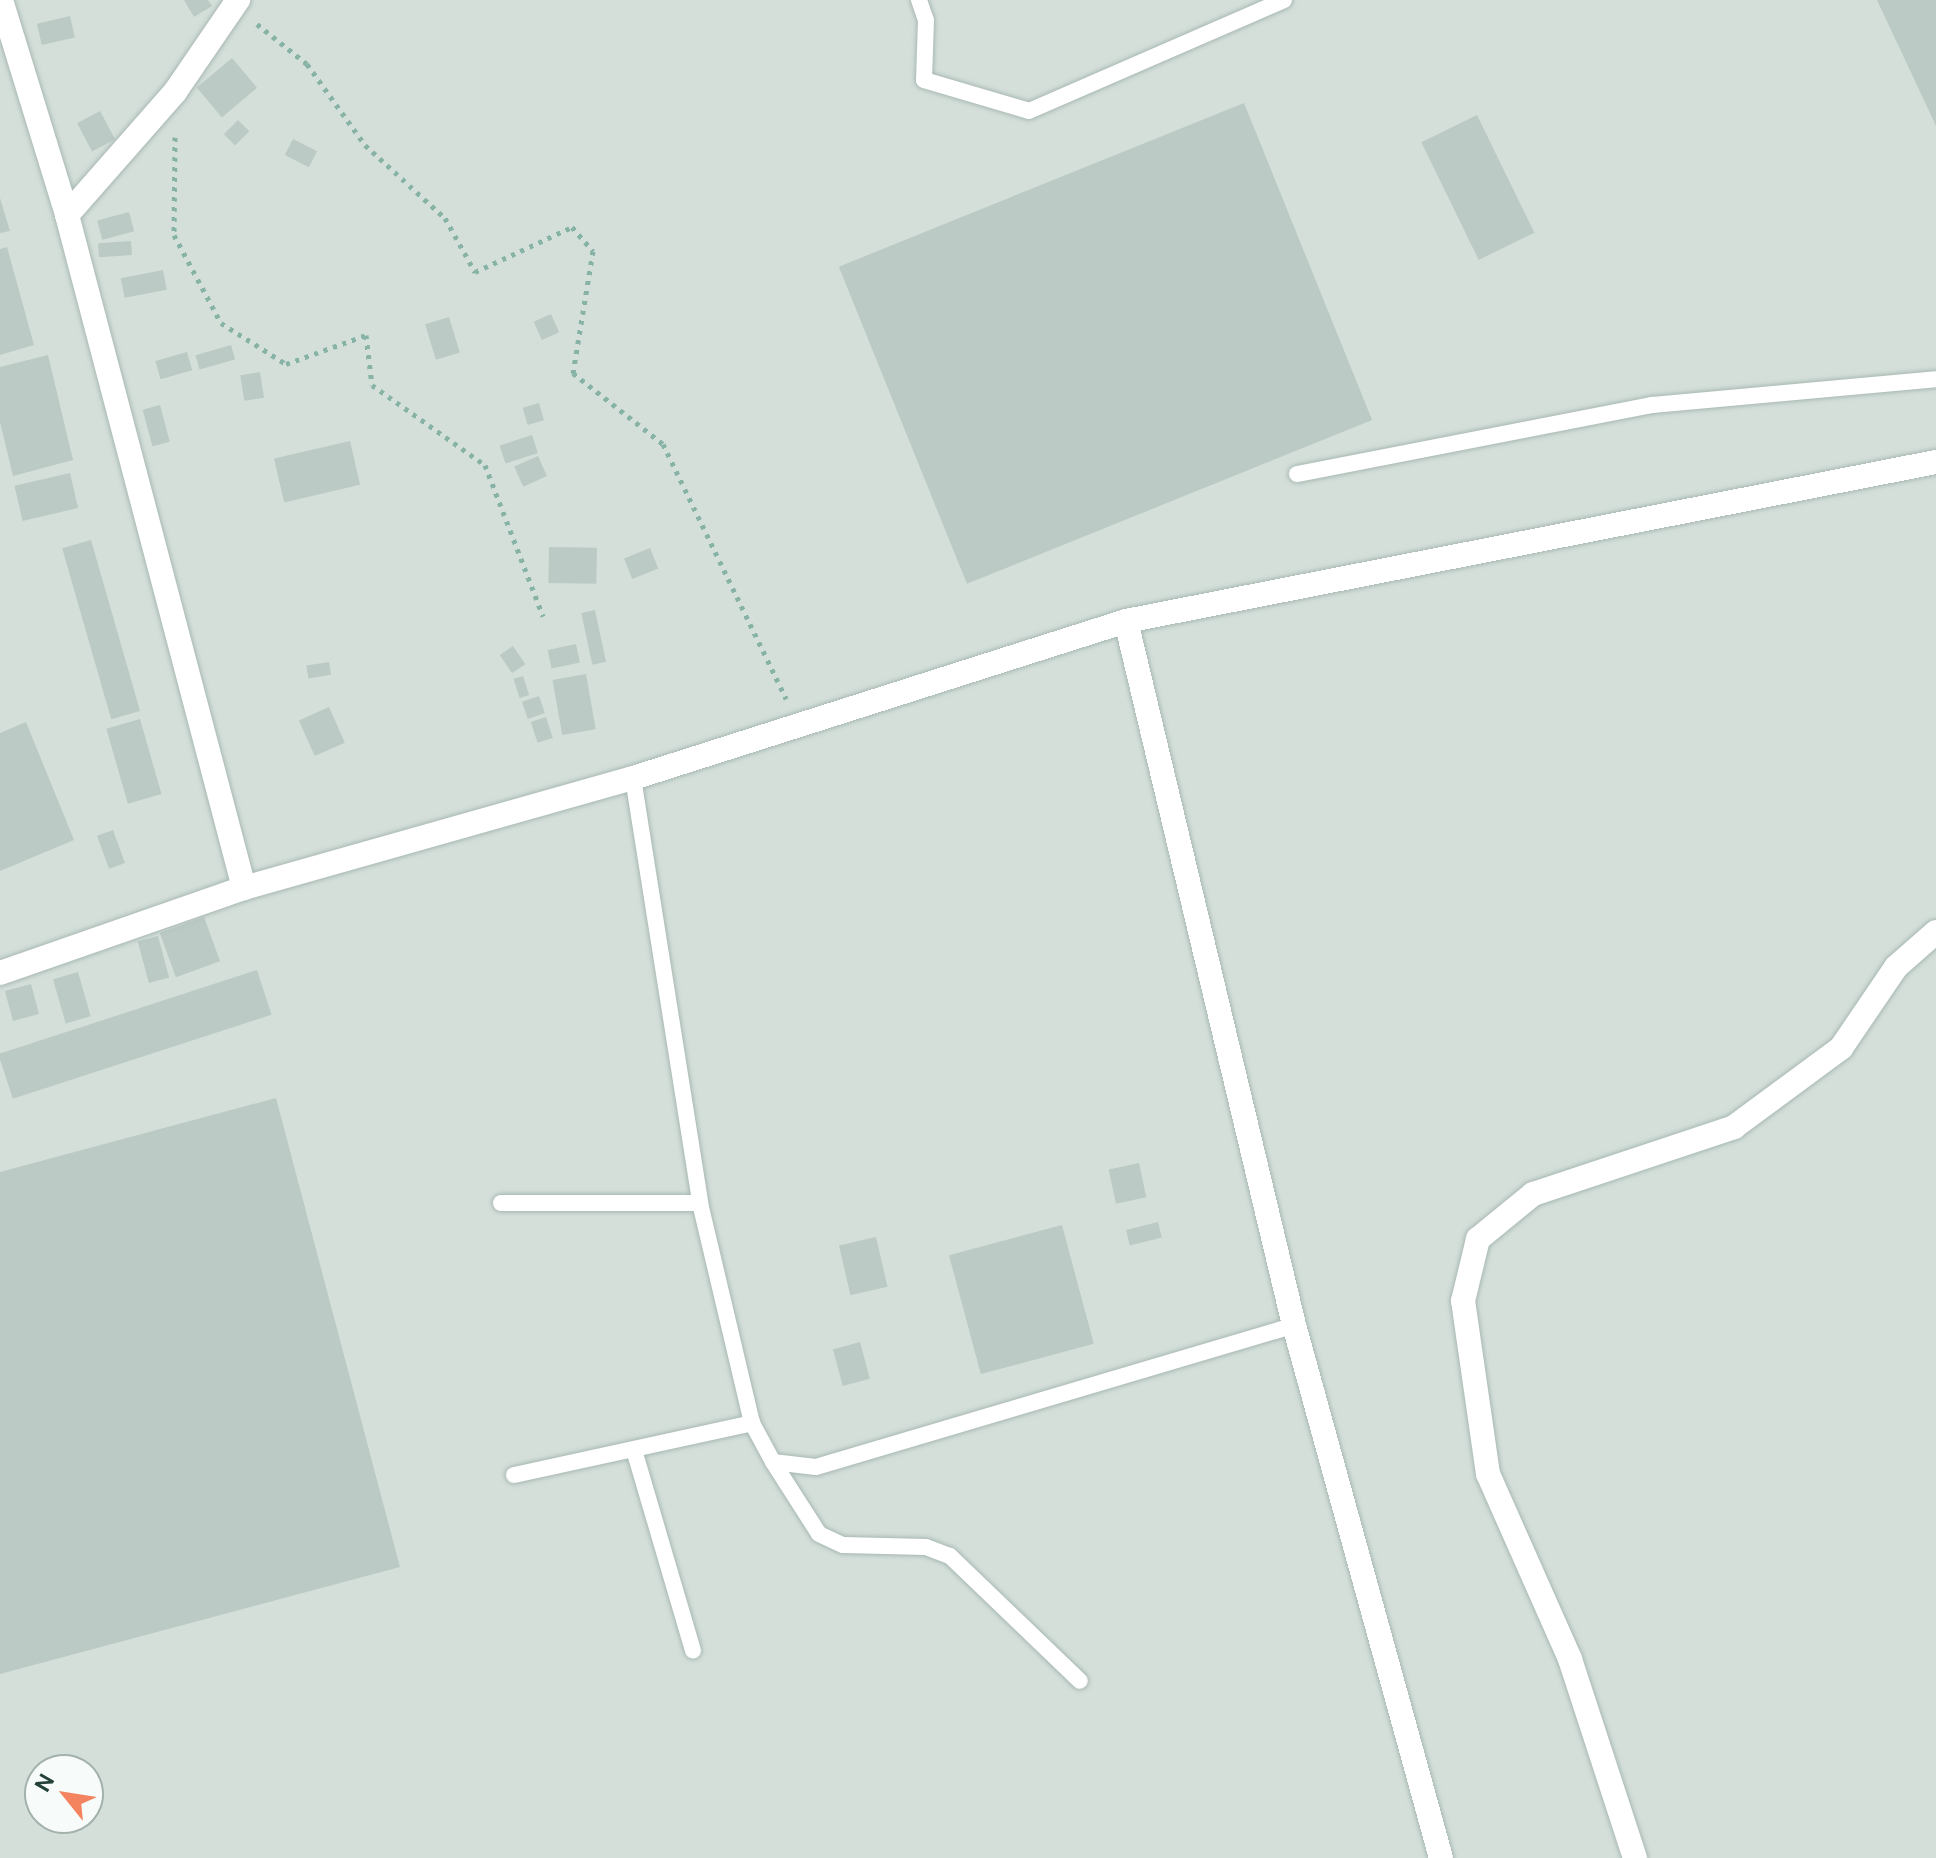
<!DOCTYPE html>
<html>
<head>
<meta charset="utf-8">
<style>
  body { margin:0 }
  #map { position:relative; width:1936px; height:1858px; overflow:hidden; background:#e6efeb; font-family:"DM Sans",sans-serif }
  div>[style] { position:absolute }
  .built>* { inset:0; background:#d4dfda }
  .building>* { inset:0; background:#bbcac4; transform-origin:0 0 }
  .path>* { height:5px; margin-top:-2.5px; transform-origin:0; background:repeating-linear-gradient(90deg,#86b3a5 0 4px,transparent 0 10px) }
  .roads { filter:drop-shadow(0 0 2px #a8b8b2) drop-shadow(0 0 2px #a8b8b2) }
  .lane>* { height:16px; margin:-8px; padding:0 8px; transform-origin:8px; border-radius:8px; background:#fff }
  .street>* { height:24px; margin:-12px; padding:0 12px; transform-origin:12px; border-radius:12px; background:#fff }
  span { translate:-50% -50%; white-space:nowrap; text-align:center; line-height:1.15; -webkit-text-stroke:7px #f7fbf9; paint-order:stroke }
  .north { position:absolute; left:24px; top:1754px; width:80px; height:80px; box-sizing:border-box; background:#f7fbf9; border:2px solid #a3b1ad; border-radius:50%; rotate:300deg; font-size:22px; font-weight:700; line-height:32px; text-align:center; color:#24423a }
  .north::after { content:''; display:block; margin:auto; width:28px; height:36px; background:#f4845f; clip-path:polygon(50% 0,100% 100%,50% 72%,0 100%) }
</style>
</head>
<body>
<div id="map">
  <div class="built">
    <div style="clip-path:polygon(evenodd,0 0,1936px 0,1936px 1858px,0 1858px,0 0,40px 1770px,88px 1770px,88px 1818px,40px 1818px,40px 1770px)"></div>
  </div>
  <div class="building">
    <div style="clip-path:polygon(184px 0,208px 0,212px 6px,194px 17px)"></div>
    <div style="clip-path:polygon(1877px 0,1936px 0,1936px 126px)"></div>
    <div style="left:70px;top:16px;width:22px;height:34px;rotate:77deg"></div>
    <div style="left:232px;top:58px;width:39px;height:46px;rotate:50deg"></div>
    <div style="left:1244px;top:103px;width:342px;height:437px;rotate:68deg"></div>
    <div style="left:100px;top:111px;width:32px;height:26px;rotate:62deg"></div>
    <div style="left:1477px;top:115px;width:131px;height:62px;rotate:64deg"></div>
    <div style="left:238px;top:120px;width:16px;height:20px;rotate:45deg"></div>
    <div style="left:293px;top:139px;width:27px;height:18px;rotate:27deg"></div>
    <div style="clip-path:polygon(0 198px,10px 231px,0 233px)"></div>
    <div style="left:129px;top:212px;width:20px;height:33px;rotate:75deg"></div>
    <div style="left:131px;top:241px;width:14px;height:33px;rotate:86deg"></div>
    <div style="clip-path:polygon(7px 247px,34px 345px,0 355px,0 249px)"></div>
    <div style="left:163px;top:270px;width:20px;height:43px;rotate:79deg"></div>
    <div style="left:551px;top:314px;width:20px;height:19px;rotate:66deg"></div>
    <div style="left:449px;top:317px;width:37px;height:25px;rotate:73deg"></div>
    <div style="left:231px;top:345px;width:15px;height:37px;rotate:74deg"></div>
    <div style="left:187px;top:352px;width:19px;height:33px;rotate:74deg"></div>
    <div style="clip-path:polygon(48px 355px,73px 460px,13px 476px,0 422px,0 367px)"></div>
    <div style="left:260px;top:372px;width:26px;height:20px;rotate:81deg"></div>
    <div style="left:539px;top:403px;width:18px;height:17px;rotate:74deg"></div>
    <div style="left:160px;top:405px;width:38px;height:18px;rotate:75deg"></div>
    <div style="left:532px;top:435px;width:19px;height:34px;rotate:72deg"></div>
    <div style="left:350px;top:441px;width:45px;height:78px;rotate:77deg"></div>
    <div style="left:538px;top:456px;width:22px;height:26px;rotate:66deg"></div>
    <div style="left:70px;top:473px;width:36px;height:57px;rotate:77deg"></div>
    <div style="left:91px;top:540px;width:178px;height:30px;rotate:74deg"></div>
    <div style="left:549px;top:547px;width:48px;height:36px;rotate:1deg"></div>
    <div style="left:650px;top:548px;width:22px;height:28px;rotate:68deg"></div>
    <div style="left:595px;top:610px;width:53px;height:14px;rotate:78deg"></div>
    <div style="left:576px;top:644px;width:19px;height:29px;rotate:78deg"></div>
    <div style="left:513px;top:646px;width:22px;height:16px;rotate:56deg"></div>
    <div style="left:329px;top:662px;width:13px;height:23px;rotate:81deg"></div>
    <div style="left:586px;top:674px;width:56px;height:34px;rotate:80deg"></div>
    <div style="left:523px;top:676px;width:20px;height:10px;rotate:72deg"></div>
    <div style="left:539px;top:696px;width:18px;height:18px;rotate:71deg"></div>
    <div style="left:329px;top:707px;width:39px;height:33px;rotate:66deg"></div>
    <div style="left:546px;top:717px;width:22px;height:16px;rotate:72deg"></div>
    <div style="left:140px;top:719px;width:78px;height:35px;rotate:74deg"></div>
    <div style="clip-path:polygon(26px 722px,74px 840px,0 871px,0 733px)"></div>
    <div style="left:113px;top:830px;width:35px;height:17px;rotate:70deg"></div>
    <div style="left:204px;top:917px;width:47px;height:47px;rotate:70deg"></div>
    <div style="left:158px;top:936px;width:43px;height:21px;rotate:75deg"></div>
    <div style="left:257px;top:970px;width:47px;height:272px;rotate:72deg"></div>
    <div style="left:78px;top:972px;width:46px;height:26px;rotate:74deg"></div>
    <div style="left:31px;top:984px;width:31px;height:27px;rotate:75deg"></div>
    <div style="clip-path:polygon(276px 1098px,400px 1567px,0 1674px,0 1172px)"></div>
    <div style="left:1139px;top:1163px;width:35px;height:31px;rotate:78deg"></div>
    <div style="left:1158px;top:1222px;width:16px;height:33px;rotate:76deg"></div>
    <div style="left:1062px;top:1225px;width:123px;height:117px;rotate:75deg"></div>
    <div style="left:876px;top:1237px;width:51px;height:38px;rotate:77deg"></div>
    <div style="left:860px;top:1342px;width:38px;height:28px;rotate:75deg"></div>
  </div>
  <div class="path">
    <div style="left:257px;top:24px;width:64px;rotate:38.7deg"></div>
    <div style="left:307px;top:64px;width:100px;rotate:54.4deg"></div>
    <div style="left:365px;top:145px;width:108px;rotate:42.4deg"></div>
    <div style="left:445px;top:218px;width:62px;rotate:60.9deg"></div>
    <div style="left:475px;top:272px;width:107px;rotate:-24.9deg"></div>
    <div style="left:572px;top:227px;width:32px;rotate:49deg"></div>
    <div style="left:593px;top:251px;width:124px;rotate:99.3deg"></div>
    <div style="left:573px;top:373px;width:115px;rotate:38.3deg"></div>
    <div style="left:663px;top:444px;width:283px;rotate:64.2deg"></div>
    <div style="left:175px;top:137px;width:98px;rotate:90.6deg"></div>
    <div style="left:174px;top:235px;width:100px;rotate:61.9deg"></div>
    <div style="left:221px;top:323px;width:77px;rotate:32.2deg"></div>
    <div style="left:286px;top:364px;width:85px;rotate:-19.9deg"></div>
    <div style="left:366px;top:335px;width:50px;rotate:83.2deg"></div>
    <div style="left:372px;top:385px;width:138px;rotate:35.3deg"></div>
    <div style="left:485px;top:465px;width:162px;rotate:69deg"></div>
  </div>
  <div class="roads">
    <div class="lane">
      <div style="left:919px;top:0;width:21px;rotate:71deg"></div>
      <div style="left:926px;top:20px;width:60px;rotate:91.9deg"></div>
      <div style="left:924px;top:80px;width:109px;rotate:16.4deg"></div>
      <div style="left:1029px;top:111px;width:278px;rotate:-23.5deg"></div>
      <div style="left:1297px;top:474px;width:362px;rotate:-11deg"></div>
      <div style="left:1652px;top:405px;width:285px;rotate:-5.2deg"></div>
      <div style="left:633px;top:778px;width:430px;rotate:81deg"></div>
      <div style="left:700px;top:1203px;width:226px;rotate:76.7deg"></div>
      <div style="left:752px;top:1423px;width:44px;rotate:61.7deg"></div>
      <div style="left:773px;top:1462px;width:43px;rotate:6.6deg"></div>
      <div style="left:816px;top:1467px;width:499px;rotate:-16.5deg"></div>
      <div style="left:501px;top:1203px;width:199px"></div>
      <div style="left:634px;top:1450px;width:209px;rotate:73.6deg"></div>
      <div style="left:773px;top:1462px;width:85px;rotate:57.4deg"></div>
      <div style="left:819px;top:1534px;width:26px;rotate:25deg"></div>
      <div style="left:843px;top:1545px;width:83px;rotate:1.4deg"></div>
      <div style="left:926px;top:1547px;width:26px;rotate:21deg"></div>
      <div style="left:950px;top:1556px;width:180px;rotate:43.9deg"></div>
      <div style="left:514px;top:1475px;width:244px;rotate:-12.3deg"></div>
    </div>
    <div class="street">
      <div style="left:1px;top:0;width:225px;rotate:72.9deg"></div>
      <div style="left:67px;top:215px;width:696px;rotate:75.26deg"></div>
      <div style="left:67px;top:215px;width:164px;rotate:-48.7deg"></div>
      <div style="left:175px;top:92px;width:112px;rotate:-55.6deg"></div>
      <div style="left:1126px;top:621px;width:724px;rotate:76.58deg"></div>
      <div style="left:1294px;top:1325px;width:553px;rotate:74.58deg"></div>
      <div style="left:0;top:973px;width:258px;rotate:-19.2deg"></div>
      <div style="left:244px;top:888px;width:404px;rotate:-15.8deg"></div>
      <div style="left:633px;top:778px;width:517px;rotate:-17.66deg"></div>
      <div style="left:1126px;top:621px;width:825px;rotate:-11.11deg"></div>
      <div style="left:1635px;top:1858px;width:209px;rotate:-108.1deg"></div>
      <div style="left:1570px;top:1659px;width:202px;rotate:-113.9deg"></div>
      <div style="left:1488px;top:1474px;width:175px;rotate:-98.2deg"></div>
      <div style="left:1463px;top:1301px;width:64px;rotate:-76.4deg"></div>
      <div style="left:1478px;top:1239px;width:71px;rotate:-39.3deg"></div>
      <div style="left:1533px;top:1194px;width:212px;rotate:-18.4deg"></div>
      <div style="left:1734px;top:1127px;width:133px;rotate:-36.4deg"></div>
      <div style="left:1841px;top:1048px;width:98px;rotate:-55.8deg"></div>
      <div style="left:1896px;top:967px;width:53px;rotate:-41.2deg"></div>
    </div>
  </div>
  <div class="north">N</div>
</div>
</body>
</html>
